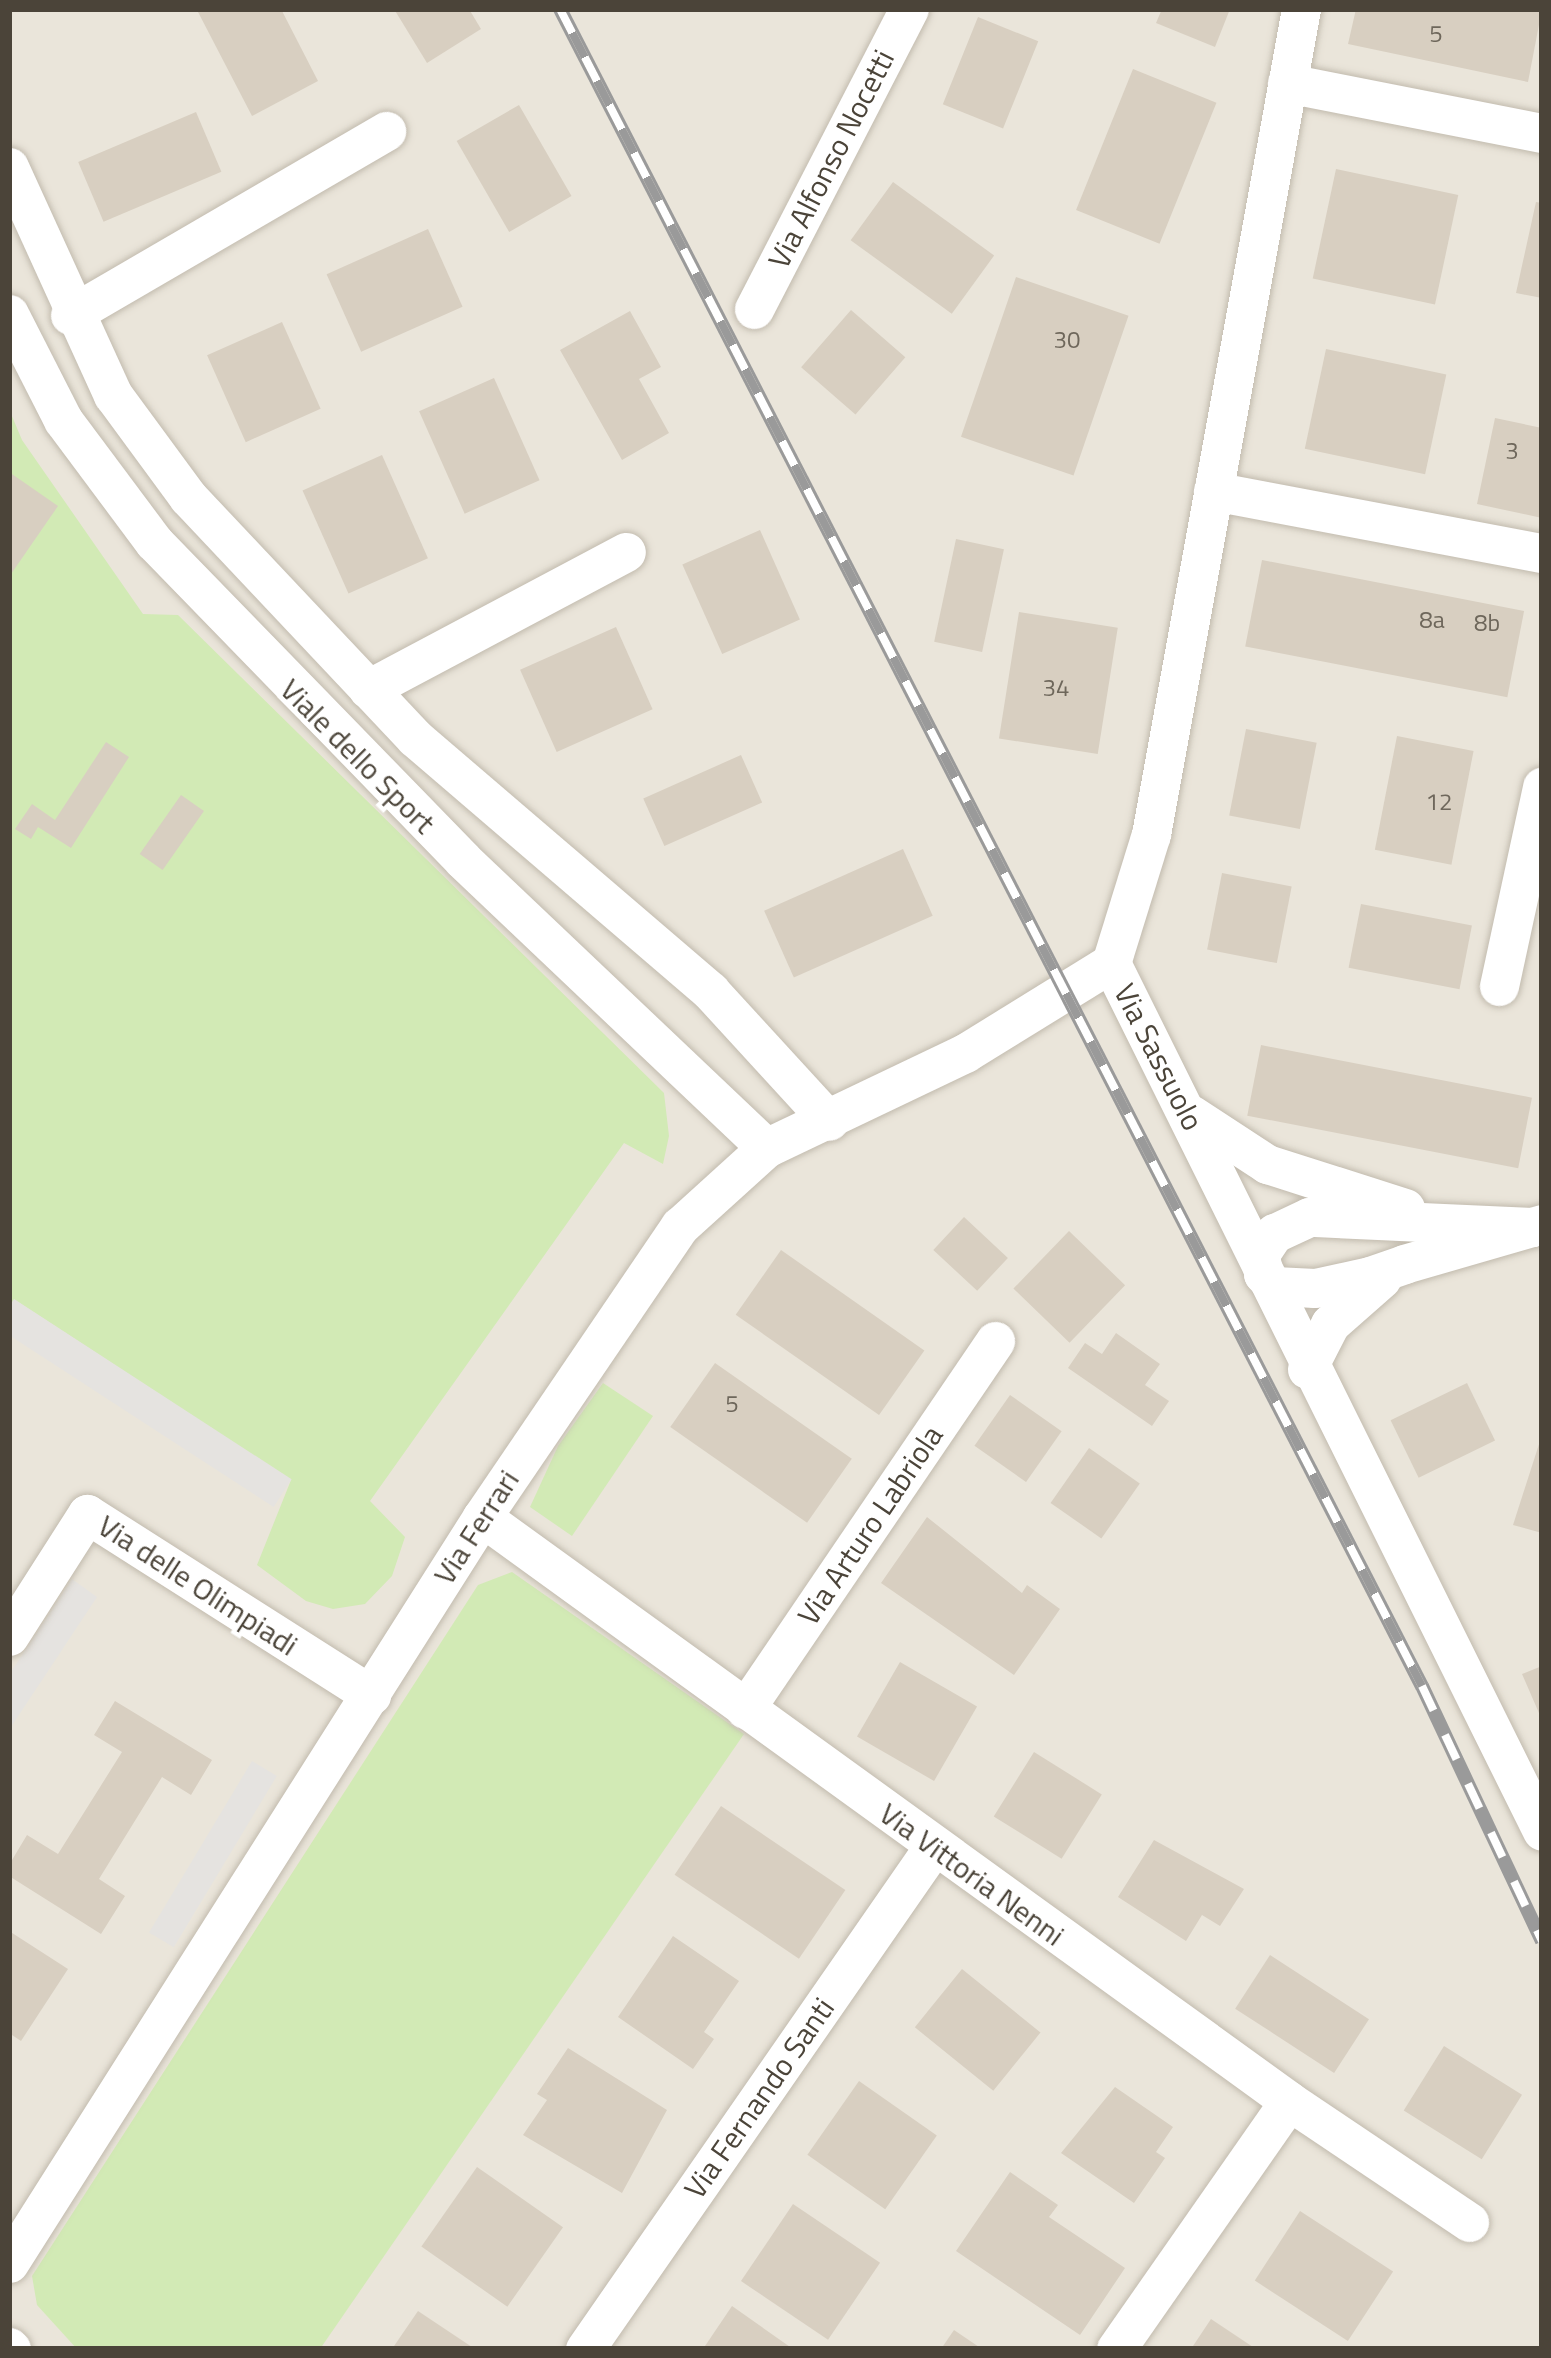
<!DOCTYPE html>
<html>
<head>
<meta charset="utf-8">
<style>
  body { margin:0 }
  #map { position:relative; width:1551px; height:2358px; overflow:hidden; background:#f6f3ec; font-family:"Titillium Web",sans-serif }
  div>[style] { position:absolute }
  .residential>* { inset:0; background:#eae5da; transform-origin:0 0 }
  .green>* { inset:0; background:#d2eab5 }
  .parking>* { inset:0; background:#e5e3e0; transform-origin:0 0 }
  .building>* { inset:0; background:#d8cfc1; transform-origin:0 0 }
  .roads { filter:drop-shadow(0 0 3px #c2bbae) drop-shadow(0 0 3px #c2bbae) }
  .street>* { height:39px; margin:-19.5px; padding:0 19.5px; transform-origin:19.5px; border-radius:19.5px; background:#fff }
  .rail>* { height:14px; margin-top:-7px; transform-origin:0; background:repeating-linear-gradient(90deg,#fff 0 27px,#9a9a9a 0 54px); box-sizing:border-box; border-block:3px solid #9a9a9a }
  span { translate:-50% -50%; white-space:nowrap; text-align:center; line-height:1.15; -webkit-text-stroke:9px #fff; paint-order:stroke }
  .number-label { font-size:24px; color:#6e675b }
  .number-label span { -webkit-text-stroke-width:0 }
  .street-label { font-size:30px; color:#4b4439 }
  .frame { position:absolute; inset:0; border:12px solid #4b4439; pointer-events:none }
</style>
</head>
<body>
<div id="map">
  <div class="residential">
    <div style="left:9px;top:9px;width:1533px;height:2340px"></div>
  </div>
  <div class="green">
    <div style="clip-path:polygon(9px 409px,22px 440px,143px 614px,178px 615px,664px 1093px,669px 1136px,663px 1164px,624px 1143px,370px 1501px,405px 1537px,392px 1576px,365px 1604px,333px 1609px,306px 1601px,257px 1565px,291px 1480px,15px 1300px,9px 1307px)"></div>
    <div style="clip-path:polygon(603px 1383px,653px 1416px,572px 1536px,530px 1507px,558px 1446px)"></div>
    <div style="clip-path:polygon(512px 1572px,744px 1734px,320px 2349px,77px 2349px,37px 2305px,32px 2276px,478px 1585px)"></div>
  </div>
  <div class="parking">
    <div style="left:14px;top:1299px;width:331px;height:33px;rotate:33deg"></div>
    <div style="clip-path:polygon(72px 1579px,97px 1597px,9px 1730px,9px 1675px)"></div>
    <div style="left:252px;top:1761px;width:29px;height:200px;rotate:31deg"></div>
  </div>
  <div class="building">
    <div style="clip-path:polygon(204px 9px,281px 9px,318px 81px,252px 116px,198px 12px)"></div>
    <div style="clip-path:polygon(394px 9px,469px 9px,481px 29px,427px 63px)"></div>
    <div style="clip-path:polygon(1162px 9px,1230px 9px,1215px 47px,1156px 23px)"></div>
    <div style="clip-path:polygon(1356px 9px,1542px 9px,1528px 82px,1348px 44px)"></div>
    <div style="left:978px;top:17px;width:65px;height:94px;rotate:22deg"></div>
    <div style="left:1133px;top:69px;width:90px;height:152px;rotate:22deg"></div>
    <div style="left:519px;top:105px;width:105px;height:72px;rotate:60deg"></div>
    <div style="left:196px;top:112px;width:65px;height:128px;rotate:67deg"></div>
    <div style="left:1336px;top:169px;width:125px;height:112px;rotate:12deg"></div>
    <div style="left:893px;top:182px;width:125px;height:72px;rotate:36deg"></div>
    <div style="clip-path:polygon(1536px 202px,1542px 203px,1542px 298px,1516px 293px)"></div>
    <div style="left:428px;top:229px;width:85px;height:111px;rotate:66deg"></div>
    <div style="left:1016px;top:277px;width:119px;height:169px;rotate:19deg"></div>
    <div style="left:851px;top:310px;width:72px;height:76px;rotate:41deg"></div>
    <div style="clip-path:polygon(630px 311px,661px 367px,639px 379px,669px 433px,622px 460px,560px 350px)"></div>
    <div style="left:282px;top:322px;width:95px;height:82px;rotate:66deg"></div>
    <div style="left:1326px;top:349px;width:123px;height:102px;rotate:12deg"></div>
    <div style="left:494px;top:378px;width:112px;height:82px;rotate:66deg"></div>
    <div style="clip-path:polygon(1495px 418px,1542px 428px,1542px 518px,1477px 504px)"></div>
    <div style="left:382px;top:455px;width:113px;height:87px;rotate:66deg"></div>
    <div style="clip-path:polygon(9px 472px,58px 506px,9px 577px)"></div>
    <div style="left:760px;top:530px;width:98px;height:85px;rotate:66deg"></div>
    <div style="left:956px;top:539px;width:49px;height:105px;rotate:12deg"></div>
    <div style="left:1262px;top:560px;width:267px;height:88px;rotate:11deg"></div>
    <div style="left:1019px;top:612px;width:100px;height:128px;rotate:9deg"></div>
    <div style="left:616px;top:627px;width:90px;height:105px;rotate:66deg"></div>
    <div style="left:1246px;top:729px;width:72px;height:88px;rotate:11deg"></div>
    <div style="left:1397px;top:736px;width:78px;height:116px;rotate:11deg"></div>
    <div style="clip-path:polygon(106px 742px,129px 757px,71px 848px,38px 827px,31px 839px,15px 829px,32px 804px,55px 820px)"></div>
    <div style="left:741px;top:755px;width:52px;height:107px;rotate:66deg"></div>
    <div style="left:181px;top:795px;width:28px;height:72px;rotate:35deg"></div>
    <div style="left:903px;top:849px;width:73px;height:152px;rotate:66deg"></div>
    <div style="left:1222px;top:873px;width:71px;height:78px;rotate:11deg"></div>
    <div style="left:1361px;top:904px;width:113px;height:65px;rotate:11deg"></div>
    <div style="left:1261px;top:1045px;width:276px;height:72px;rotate:11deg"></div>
    <div style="left:964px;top:1217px;width:60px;height:45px;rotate:43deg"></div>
    <div style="left:1069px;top:1231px;width:78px;height:80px;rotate:44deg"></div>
    <div style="left:781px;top:1250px;width:175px;height:79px;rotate:35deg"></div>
    <div style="clip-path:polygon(1116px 1333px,1160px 1364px,1145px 1385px,1169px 1401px,1152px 1426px,1068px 1368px,1085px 1343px,1102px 1354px)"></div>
    <div style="left:715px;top:1363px;width:167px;height:78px;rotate:35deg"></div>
    <div style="left:1467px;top:1383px;width:64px;height:85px;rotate:64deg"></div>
    <div style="left:1010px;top:1395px;width:63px;height:62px;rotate:35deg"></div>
    <div style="clip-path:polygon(1541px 1438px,1542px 1439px,1542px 1533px,1513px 1525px)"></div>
    <div style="left:1089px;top:1448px;width:62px;height:67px;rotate:35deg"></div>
    <div style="clip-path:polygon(927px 1517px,1022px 1593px,1027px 1585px,1060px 1609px,1014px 1675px,881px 1583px)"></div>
    <div style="left:900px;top:1662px;width:89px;height:86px;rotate:30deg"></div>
    <div style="clip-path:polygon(1542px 1666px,1542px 1720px,1522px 1674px)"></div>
    <div style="clip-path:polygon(115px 1701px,212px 1760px,191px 1795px,162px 1777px,99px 1879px,125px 1896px,101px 1934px,9px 1876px,9px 1865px,27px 1835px,58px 1854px,122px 1752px,94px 1735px)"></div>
    <div style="left:1034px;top:1752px;width:80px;height:76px;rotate:32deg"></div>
    <div style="left:721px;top:1806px;width:150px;height:83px;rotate:34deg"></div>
    <div style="clip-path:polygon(1154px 1840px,1244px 1889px,1220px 1926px,1202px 1915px,1186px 1941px,1118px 1897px)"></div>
    <div style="clip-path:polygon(9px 1931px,68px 1969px,21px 2041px,9px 2033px)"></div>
    <div style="clip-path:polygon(673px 1936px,739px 1981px,704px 2032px,714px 2039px,693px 2069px,618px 2017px)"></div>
    <div style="left:1270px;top:1955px;width:118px;height:64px;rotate:33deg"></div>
    <div style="left:962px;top:1969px;width:101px;height:75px;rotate:39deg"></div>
    <div style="left:1444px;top:2046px;width:92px;height:76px;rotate:32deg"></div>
    <div style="clip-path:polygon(568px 2048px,667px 2110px,622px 2193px,523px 2135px,547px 2100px,537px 2094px)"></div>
    <div style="left:859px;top:2081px;width:95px;height:90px;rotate:35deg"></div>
    <div style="clip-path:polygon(1115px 2087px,1173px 2127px,1156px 2152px,1165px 2158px,1134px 2203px,1061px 2153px)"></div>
    <div style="left:477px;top:2167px;width:105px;height:97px;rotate:35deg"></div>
    <div style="clip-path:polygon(1010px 2172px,1058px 2205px,1049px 2217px,1125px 2268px,1080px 2335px,956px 2251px)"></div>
    <div style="left:793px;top:2204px;width:105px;height:93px;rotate:34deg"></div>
    <div style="left:1300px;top:2211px;width:111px;height:83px;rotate:33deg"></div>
    <div style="clip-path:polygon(732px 2306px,793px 2349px,703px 2349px)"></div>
    <div style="clip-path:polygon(418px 2311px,475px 2349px,392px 2349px)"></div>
    <div style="clip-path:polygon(1211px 2319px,1256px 2349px,1191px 2349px)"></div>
    <div style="clip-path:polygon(954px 2330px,982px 2349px,941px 2349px)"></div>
  </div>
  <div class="roads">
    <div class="street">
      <div style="left:1301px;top:9px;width:839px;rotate:100.3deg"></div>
      <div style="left:1151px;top:834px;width:135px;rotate:107.2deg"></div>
      <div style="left:1111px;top:963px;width:969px;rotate:63.59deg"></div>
      <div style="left:1287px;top:83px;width:260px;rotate:11.1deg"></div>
      <div style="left:9px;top:167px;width:251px;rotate:65.5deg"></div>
      <div style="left:113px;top:395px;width:127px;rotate:53.7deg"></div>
      <div style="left:188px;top:497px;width:331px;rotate:46.7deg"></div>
      <div style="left:415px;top:738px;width:389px;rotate:40.6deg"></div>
      <div style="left:710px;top:991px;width:176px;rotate:47.5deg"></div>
      <div style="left:754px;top:309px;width:338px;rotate:-62.7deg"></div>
      <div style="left:9px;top:314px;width:119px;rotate:63deg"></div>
      <div style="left:63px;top:420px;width:152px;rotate:53.3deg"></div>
      <div style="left:154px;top:542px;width:443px;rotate:45.8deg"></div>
      <div style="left:463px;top:860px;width:418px;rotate:43.5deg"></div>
      <div style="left:70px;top:315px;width:366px;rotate:-30.2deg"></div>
      <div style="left:1213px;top:491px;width:335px;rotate:10.7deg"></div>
      <div style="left:368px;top:689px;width:292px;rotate:-28deg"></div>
      <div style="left:1499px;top:986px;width:204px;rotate:-77.8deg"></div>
      <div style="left:1192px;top:1115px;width:90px;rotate:33.2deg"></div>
      <div style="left:1267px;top:1164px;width:145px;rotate:17.7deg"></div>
      <div style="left:1532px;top:1227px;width:223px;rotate:-177.4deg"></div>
      <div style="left:1309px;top:1217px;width:38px;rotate:155deg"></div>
      <div style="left:1274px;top:1233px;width:25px;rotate:124deg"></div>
      <div style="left:1260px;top:1254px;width:20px;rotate:81deg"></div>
      <div style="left:1263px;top:1274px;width:16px;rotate:47deg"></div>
      <div style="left:1274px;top:1286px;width:41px;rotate:2.8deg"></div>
      <div style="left:1315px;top:1288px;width:56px;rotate:-12.3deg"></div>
      <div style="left:1370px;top:1276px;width:36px;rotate:-19deg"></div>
      <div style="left:1404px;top:1264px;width:133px;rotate:-16.1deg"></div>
      <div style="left:1532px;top:1227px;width:10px;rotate:-17deg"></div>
      <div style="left:1307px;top:1369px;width:51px;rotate:-62.9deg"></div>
      <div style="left:1330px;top:1324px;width:69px;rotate:-41.5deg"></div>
      <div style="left:482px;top:1517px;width:996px;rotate:35.89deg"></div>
      <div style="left:1289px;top:2101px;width:217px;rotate:33.9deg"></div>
      <div style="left:9px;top:1636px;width:145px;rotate:-57.4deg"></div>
      <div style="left:87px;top:1514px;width:337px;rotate:32.5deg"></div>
      <div style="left:745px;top:1709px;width:445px;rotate:-55.8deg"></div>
      <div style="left:9px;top:2263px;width:883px;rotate:-57.62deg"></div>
      <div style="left:482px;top:1517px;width:352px;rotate:-55.8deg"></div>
      <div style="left:680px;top:1226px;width:116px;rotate:-42.2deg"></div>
      <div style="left:766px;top:1148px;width:221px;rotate:-25.5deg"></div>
      <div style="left:965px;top:1053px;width:172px;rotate:-31.7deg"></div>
      <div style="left:9px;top:2347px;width:3px;rotate:45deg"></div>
      <div style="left:585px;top:2349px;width:612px;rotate:-55.25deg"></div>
      <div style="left:1116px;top:2349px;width:302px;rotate:-55.1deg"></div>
    </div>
  </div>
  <div class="rail">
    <div style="left:560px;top:9px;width:1886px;rotate:62.8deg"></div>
    <div style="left:1422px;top:1686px;width:282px;rotate:64.8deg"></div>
  </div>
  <div class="number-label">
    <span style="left:1436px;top:34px">5</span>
    <span style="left:1067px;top:340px">30</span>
    <span style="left:1512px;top:451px">3</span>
    <span style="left:1432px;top:620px">8a</span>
    <span style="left:1487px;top:623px">8b</span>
    <span style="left:1056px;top:688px">34</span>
    <span style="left:1439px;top:802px">12</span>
    <span style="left:732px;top:1404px">5</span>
  </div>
  <div class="street-label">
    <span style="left:831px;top:159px;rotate:-63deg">Via Alfonso Nocetti</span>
    <span style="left:358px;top:756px;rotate:45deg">Viale dello Sport</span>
    <span style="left:1159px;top:1057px;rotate:63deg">Via Sassuolo</span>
    <span style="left:870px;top:1525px;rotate:-56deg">Via Arturo Labriola</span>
    <span style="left:476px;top:1527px;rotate:-57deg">Via Ferrari</span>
    <span style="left:198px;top:1585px;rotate:33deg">Via delle Olimpiadi</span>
    <span style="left:972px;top:1874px;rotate:36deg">Via Vittoria Nenni</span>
    <span style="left:759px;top:2098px;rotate:-55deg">Via Fernando Santi</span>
  </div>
  <div class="frame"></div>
</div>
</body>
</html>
